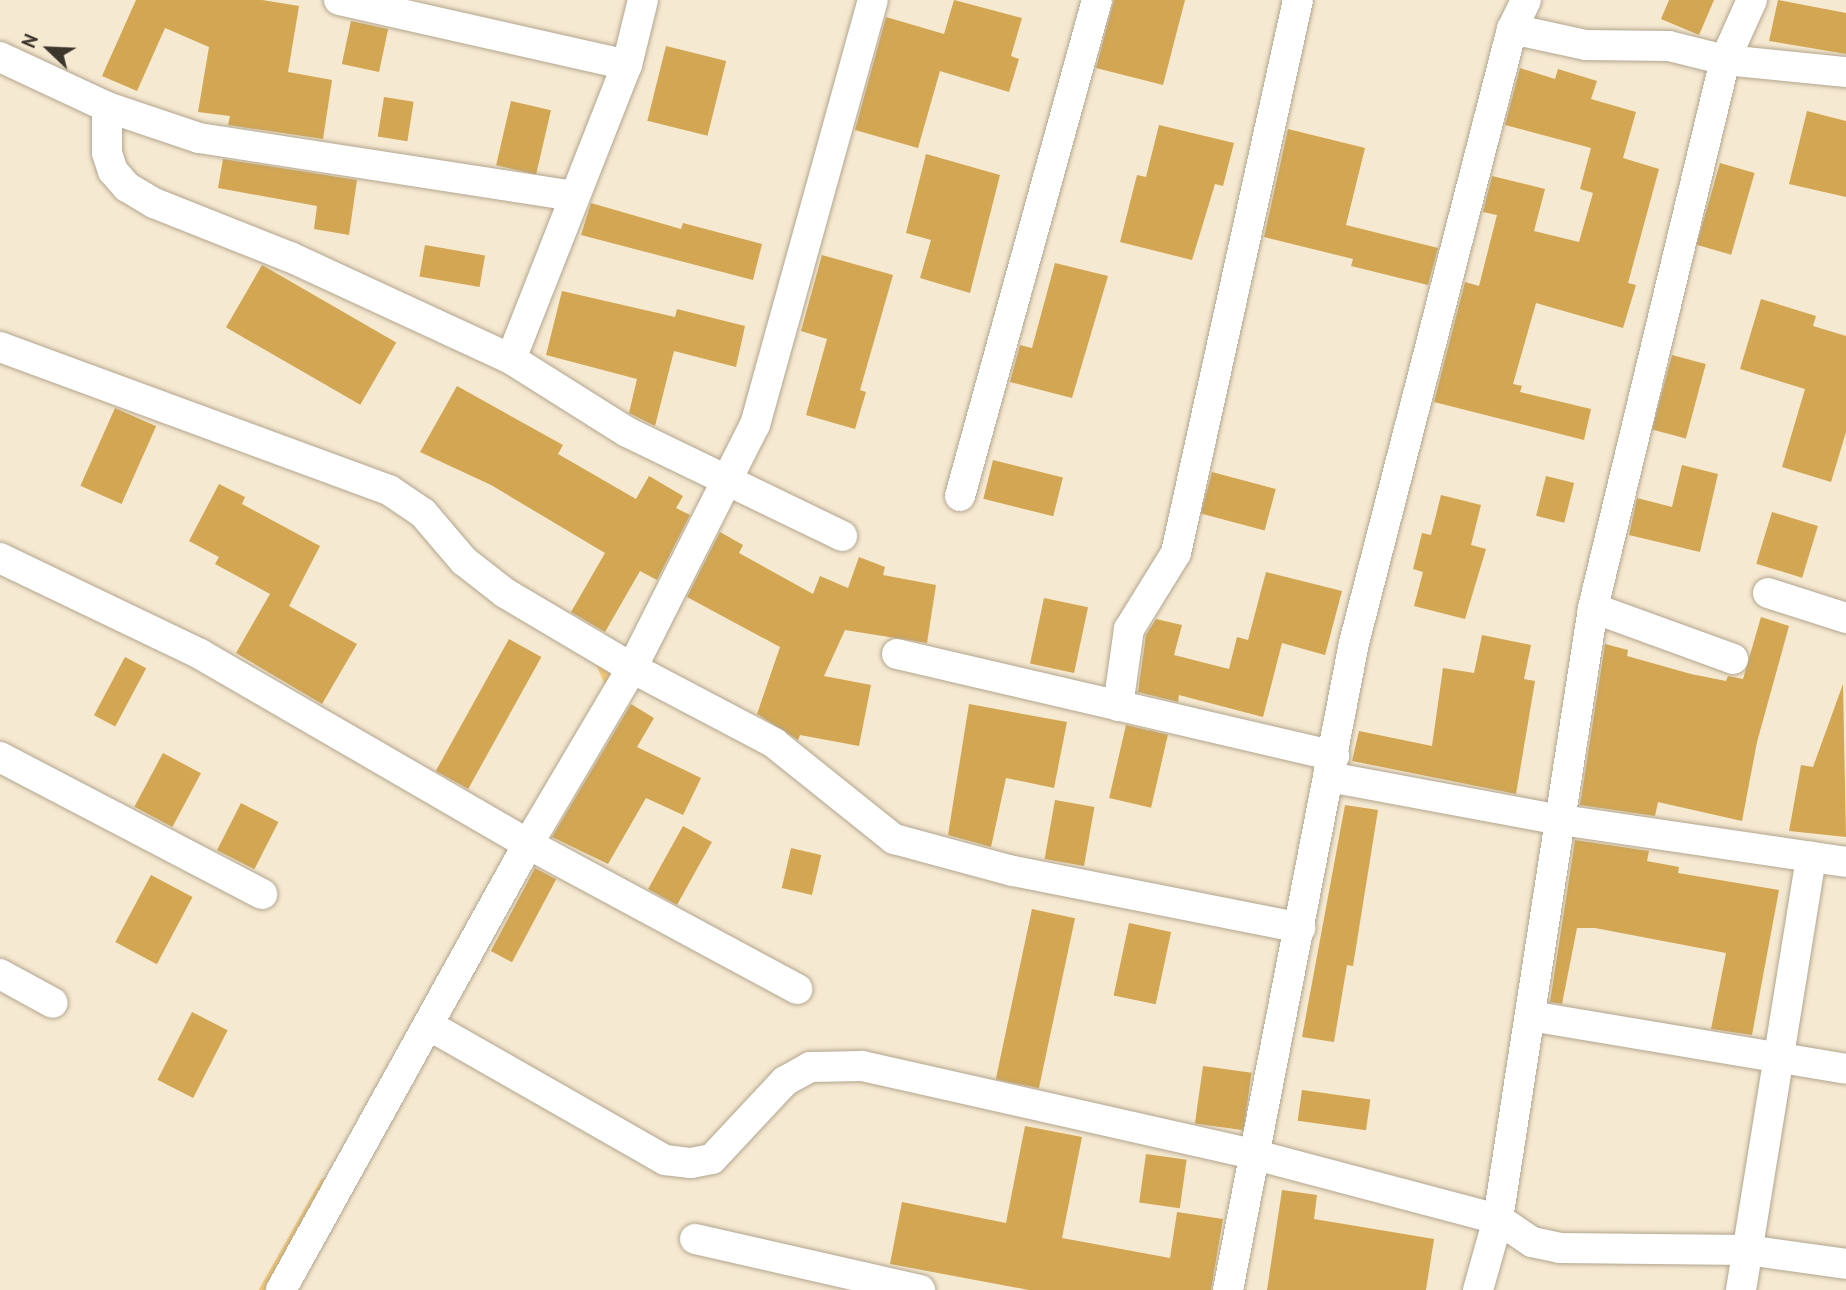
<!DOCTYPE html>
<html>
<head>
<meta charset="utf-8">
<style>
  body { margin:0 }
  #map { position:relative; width:1846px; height:1290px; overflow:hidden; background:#f6e9d1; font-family:"PT Sans",sans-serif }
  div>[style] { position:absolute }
  .stream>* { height:9px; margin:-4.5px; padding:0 4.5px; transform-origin:4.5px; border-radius:4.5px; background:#f5c874 }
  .building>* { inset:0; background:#d2a652; transform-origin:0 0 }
  .roads { filter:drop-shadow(0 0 2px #b2a58f) drop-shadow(0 0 2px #b2a58f) }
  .minor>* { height:30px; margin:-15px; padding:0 15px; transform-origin:15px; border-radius:15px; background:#fff }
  span { translate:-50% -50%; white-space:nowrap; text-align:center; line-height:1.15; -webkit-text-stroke:7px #f6e9d1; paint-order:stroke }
  .north { position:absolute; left:14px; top:14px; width:70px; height:70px; -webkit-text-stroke:5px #f6e9d1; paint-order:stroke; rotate:293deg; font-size:19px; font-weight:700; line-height:28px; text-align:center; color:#3c362d }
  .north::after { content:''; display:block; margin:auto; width:24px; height:32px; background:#3c362d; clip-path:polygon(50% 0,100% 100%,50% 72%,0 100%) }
</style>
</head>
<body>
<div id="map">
  <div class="stream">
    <div style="left:599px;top:661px;width:30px;rotate:66deg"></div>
    <div style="left:263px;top:1290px;width:124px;rotate:-60.5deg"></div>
  </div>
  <div class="building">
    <div style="clip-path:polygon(136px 0,262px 0,299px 6px,288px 72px,332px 80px,323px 139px,228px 125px,230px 116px,198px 112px,209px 47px,165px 28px,137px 91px,102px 76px)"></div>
    <div style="clip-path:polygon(954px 0,1022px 18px,1011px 56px,1019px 59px,1009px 92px,940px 71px,918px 148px,855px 130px,886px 17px,944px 34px)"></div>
    <div style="clip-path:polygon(1114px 0,1185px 0,1163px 85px,1096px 68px)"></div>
    <div style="clip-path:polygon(1669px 0,1714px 0,1699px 35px,1661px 19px)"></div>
    <div style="clip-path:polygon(1778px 0,1846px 13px,1846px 54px,1769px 41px)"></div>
    <div style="left:351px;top:21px;width:38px;height:44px;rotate:12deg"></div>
    <div style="left:666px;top:46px;width:62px;height:77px;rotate:14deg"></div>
    <div style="clip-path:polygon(1520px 68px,1555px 79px,1558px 69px,1597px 81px,1591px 99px,1636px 112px,1623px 158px,1659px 169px,1628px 283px,1636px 285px,1623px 328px,1536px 303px,1513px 384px,1522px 386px,1520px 392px,1591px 409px,1584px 440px,1434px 402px,1465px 282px,1479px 286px,1497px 215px,1483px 212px,1492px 176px,1545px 189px,1534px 231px,1579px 242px,1593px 193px,1580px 189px,1591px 148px,1505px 125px)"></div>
    <div style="left:384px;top:97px;width:30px;height:40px;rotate:9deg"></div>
    <div style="left:511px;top:101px;width:41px;height:66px;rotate:13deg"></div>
    <div style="clip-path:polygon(1807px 111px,1846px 121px,1846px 197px,1789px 184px)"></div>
    <div style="clip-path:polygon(1159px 125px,1234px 143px,1223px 186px,1215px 184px,1192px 260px,1120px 242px,1137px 175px,1146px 177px)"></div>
    <div style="clip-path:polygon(1288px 129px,1365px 148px,1346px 225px,1438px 248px,1428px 285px,1351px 266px,1353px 259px,1264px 237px)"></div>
    <div style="clip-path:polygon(926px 154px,1000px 175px,970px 293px,920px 278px,931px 240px,906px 233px)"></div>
    <div style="clip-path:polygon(223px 159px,357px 180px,349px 235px,314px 229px,317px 206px,218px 188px)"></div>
    <div style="left:1720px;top:163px;width:36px;height:85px;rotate:16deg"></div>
    <div style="clip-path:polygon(591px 203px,681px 229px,683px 223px,762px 244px,753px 280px,581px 235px)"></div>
    <div style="left:425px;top:245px;width:61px;height:32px;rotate:10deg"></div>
    <div style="clip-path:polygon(822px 255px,893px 275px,860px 390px,866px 392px,855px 429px,806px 415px,827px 339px,801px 331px)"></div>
    <div style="clip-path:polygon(1055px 263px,1108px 276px,1072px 398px,1010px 382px,1020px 345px,1032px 348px)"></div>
    <div style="left:262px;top:265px;width:155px;height:72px;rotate:30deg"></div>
    <div style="clip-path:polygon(562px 291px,675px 317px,677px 309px,745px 326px,736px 367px,674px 351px,655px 426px,629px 413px,637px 379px,546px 355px)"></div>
    <div style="clip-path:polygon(1761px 299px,1816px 316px,1813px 326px,1846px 336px,1846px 432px,1831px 482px,1782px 467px,1805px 389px,1740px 369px)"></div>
    <div style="left:1672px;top:355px;width:35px;height:77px;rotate:15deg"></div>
    <div style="clip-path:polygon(457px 386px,563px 445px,558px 454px,636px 499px,649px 476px,683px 496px,676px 508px,690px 515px,657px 580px,640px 571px,605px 632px,571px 612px,605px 553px,491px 485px,420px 452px)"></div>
    <div style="left:115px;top:408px;width:45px;height:85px;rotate:24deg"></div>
    <div style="left:993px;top:460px;width:72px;height:40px;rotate:14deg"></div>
    <div style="clip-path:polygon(1682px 465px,1718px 474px,1700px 552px,1629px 535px,1637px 498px,1672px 507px)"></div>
    <div style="left:1212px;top:472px;width:66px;height:43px;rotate:15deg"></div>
    <div style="left:1546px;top:476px;width:29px;height:41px;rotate:14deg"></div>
    <div style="clip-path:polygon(219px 484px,245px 497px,242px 504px,320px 546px,289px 606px,357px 644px,322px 704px,236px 653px,270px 594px,215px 564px,219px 557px,189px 541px)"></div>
    <div style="clip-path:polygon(1441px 495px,1481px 505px,1471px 545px,1486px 549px,1465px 619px,1414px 606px,1423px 572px,1413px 569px,1422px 533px,1431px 535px)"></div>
    <div style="left:1772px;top:512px;width:48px;height:54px;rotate:17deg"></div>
    <div style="clip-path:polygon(720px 532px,743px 545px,739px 553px,813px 594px,820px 576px,848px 588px,859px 557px,885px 567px,883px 575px,936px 585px,927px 643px,845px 630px,824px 676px,871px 685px,859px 746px,800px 735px,798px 740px,757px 714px,780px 647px,687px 597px)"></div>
    <div style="clip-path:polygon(1266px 572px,1342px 591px,1325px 655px,1282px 643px,1263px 717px,1179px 695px,1178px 702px,1138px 692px,1146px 635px,1156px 619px,1182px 625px,1174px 655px,1229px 669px,1237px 637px,1248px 640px)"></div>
    <div style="left:1044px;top:598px;width:45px;height:67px;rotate:12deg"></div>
    <div style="clip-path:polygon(1761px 617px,1789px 626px,1757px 742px,1742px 821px,1658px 802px,1655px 816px,1580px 805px,1605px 644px,1628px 650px,1627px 656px,1691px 674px,1726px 681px,1728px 676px,1743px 679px)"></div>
    <div style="clip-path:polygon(1482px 635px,1531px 645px,1524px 679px,1535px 681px,1516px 794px,1352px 761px,1359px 731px,1432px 746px,1443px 668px,1474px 673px)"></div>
    <div style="left:509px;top:639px;width:37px;height:151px;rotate:29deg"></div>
    <div style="left:125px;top:657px;width:24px;height:66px;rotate:28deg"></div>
    <div style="clip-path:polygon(1843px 684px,1846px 837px,1789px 831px,1801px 765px,1813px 767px)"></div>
    <div style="clip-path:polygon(631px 704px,654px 718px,637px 747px,701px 778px,683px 815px,646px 798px,608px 864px,552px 837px)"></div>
    <div style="clip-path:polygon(969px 704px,1067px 722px,1054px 788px,1006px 778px,991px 847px,948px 835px)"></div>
    <div style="left:1126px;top:725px;width:43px;height:75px;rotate:13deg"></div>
    <div style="left:163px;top:753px;width:43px;height:61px;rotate:28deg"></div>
    <div style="left:1055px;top:800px;width:40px;height:60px;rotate:10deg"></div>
    <div style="left:241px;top:803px;width:42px;height:53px;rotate:27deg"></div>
    <div style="clip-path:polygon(1345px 805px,1378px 810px,1353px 966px,1347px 965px,1334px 1042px,1302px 1037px)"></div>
    <div style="left:683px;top:826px;width:33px;height:72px;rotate:29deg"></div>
    <div style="clip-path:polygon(1575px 840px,1649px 851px,1647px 861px,1679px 867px,1678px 873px,1779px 890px,1752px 1035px,1711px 1029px,1726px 953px,1595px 928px,1577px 928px,1562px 1004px,1550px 1002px)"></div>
    <div style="left:791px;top:848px;width:31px;height:41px;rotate:13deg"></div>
    <div style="left:535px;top:868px;width:24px;height:94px;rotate:28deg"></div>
    <div style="left:151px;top:875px;width:47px;height:76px;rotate:28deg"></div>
    <div style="left:1032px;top:909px;width:44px;height:174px;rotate:12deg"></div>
    <div style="left:1129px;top:923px;width:43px;height:74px;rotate:12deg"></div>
    <div style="left:192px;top:1012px;width:40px;height:76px;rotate:27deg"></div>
    <div style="left:1203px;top:1066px;width:49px;height:58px;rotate:8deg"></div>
    <div style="left:1302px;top:1090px;width:69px;height:31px;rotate:8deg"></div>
    <div style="clip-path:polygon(1025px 1126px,1082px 1137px,1062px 1238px,1170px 1258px,1177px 1212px,1223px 1219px,1211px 1290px,1029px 1290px,890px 1264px,902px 1202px,1006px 1223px)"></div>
    <div style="left:1146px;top:1154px;width:41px;height:49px;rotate:8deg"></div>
    <div style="clip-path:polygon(1282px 1190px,1317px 1195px,1314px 1219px,1434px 1239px,1426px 1290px,1267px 1290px)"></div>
  </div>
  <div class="roads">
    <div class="minor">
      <div style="left:339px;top:0;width:295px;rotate:12.7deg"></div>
      <div style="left:1512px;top:29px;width:76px;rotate:12.2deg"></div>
      <div style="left:1586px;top:45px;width:83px;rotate:0.7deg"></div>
      <div style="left:1669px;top:46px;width:58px;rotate:14deg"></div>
      <div style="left:1725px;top:60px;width:122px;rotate:5.7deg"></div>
      <div style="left:0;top:57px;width:118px;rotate:25deg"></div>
      <div style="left:107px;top:107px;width:97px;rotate:18.6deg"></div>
      <div style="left:199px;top:138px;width:380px;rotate:8.8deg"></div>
      <div style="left:107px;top:107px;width:46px;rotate:90deg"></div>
      <div style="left:107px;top:153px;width:19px;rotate:72deg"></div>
      <div style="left:113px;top:171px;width:21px;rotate:49deg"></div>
      <div style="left:127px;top:187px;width:31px;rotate:31deg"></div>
      <div style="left:154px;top:203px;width:146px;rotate:21.7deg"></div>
      <div style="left:290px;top:257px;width:243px;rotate:24.8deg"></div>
      <div style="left:511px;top:359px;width:137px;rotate:32.2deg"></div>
      <div style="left:627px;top:432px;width:239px;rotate:25.8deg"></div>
      <div style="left:0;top:347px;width:414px;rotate:20.2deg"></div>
      <div style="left:389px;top:490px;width:41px;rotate:34.1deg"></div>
      <div style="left:423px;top:513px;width:63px;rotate:49.5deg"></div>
      <div style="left:464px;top:561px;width:52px;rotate:38deg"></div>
      <div style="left:505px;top:593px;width:147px;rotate:30.6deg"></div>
      <div style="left:632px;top:668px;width:161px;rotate:27.8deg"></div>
      <div style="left:774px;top:743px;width:154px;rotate:38.7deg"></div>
      <div style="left:894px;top:839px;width:123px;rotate:15.1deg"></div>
      <div style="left:1013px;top:871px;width:293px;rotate:11.2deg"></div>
      <div style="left:511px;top:359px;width:316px;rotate:-68.5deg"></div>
      <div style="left:627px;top:65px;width:67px;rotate:-76.2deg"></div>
      <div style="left:960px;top:496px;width:515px;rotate:-74.56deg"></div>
      <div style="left:0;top:558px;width:222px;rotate:25.6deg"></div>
      <div style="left:200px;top:654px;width:379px;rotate:30.1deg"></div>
      <div style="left:528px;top:844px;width:306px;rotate:28.3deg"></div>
      <div style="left:1768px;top:593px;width:82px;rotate:17.8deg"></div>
      <div style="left:1593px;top:608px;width:149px;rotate:20deg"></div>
      <div style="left:897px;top:654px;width:449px;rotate:13.1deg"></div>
      <div style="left:1118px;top:706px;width:78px;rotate:-81.9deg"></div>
      <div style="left:1129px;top:629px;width:89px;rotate:-58.3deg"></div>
      <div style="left:1176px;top:553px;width:566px;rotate:-77.56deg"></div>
      <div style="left:0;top:757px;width:296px;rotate:27.6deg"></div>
      <div style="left:1329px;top:777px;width:237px;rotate:10.5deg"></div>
      <div style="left:1562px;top:820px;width:287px;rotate:8.4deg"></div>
      <div style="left:0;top:974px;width:60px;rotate:28.7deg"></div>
      <div style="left:1530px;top:1016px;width:320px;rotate:9.5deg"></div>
      <div style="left:430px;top:1026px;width:271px;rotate:29.7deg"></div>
      <div style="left:665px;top:1160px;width:26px;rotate:7deg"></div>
      <div style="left:691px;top:1163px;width:21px;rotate:-11deg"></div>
      <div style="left:712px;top:1159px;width:107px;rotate:-46.9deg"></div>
      <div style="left:785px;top:1081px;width:29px;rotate:-29deg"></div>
      <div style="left:810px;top:1067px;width:52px;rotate:-1.1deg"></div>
      <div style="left:862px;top:1066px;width:400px;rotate:12.7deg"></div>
      <div style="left:1252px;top:1154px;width:254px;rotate:14.8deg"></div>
      <div style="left:1498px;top:1219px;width:41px;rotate:34.1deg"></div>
      <div style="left:1532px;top:1242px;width:29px;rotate:12deg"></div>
      <div style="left:1560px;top:1248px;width:187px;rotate:0.6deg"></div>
      <div style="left:1747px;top:1250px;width:100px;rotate:8deg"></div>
      <div style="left:695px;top:1239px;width:231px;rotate:12.8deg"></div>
      <div style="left:281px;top:1290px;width:510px;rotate:-61.02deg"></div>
      <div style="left:528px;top:844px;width:204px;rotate:-59.4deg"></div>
      <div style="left:632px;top:668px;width:272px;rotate:-63.2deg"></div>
      <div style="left:755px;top:425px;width:441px;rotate:-74.5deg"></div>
      <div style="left:1228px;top:1290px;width:659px;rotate:-78.98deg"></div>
      <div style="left:1354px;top:643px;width:634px;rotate:-75.57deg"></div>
      <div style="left:1512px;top:29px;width:32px;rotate:-64deg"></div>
      <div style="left:1478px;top:1290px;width:74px;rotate:-74.3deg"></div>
      <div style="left:1498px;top:1219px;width:618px;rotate:-81.16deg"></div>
      <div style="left:1593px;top:608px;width:564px;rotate:-76.46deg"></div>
      <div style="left:1725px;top:60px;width:66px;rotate:-65.8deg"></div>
      <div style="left:1741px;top:1290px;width:439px;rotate:-80.8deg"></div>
    </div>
  </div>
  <div class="north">N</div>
</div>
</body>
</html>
